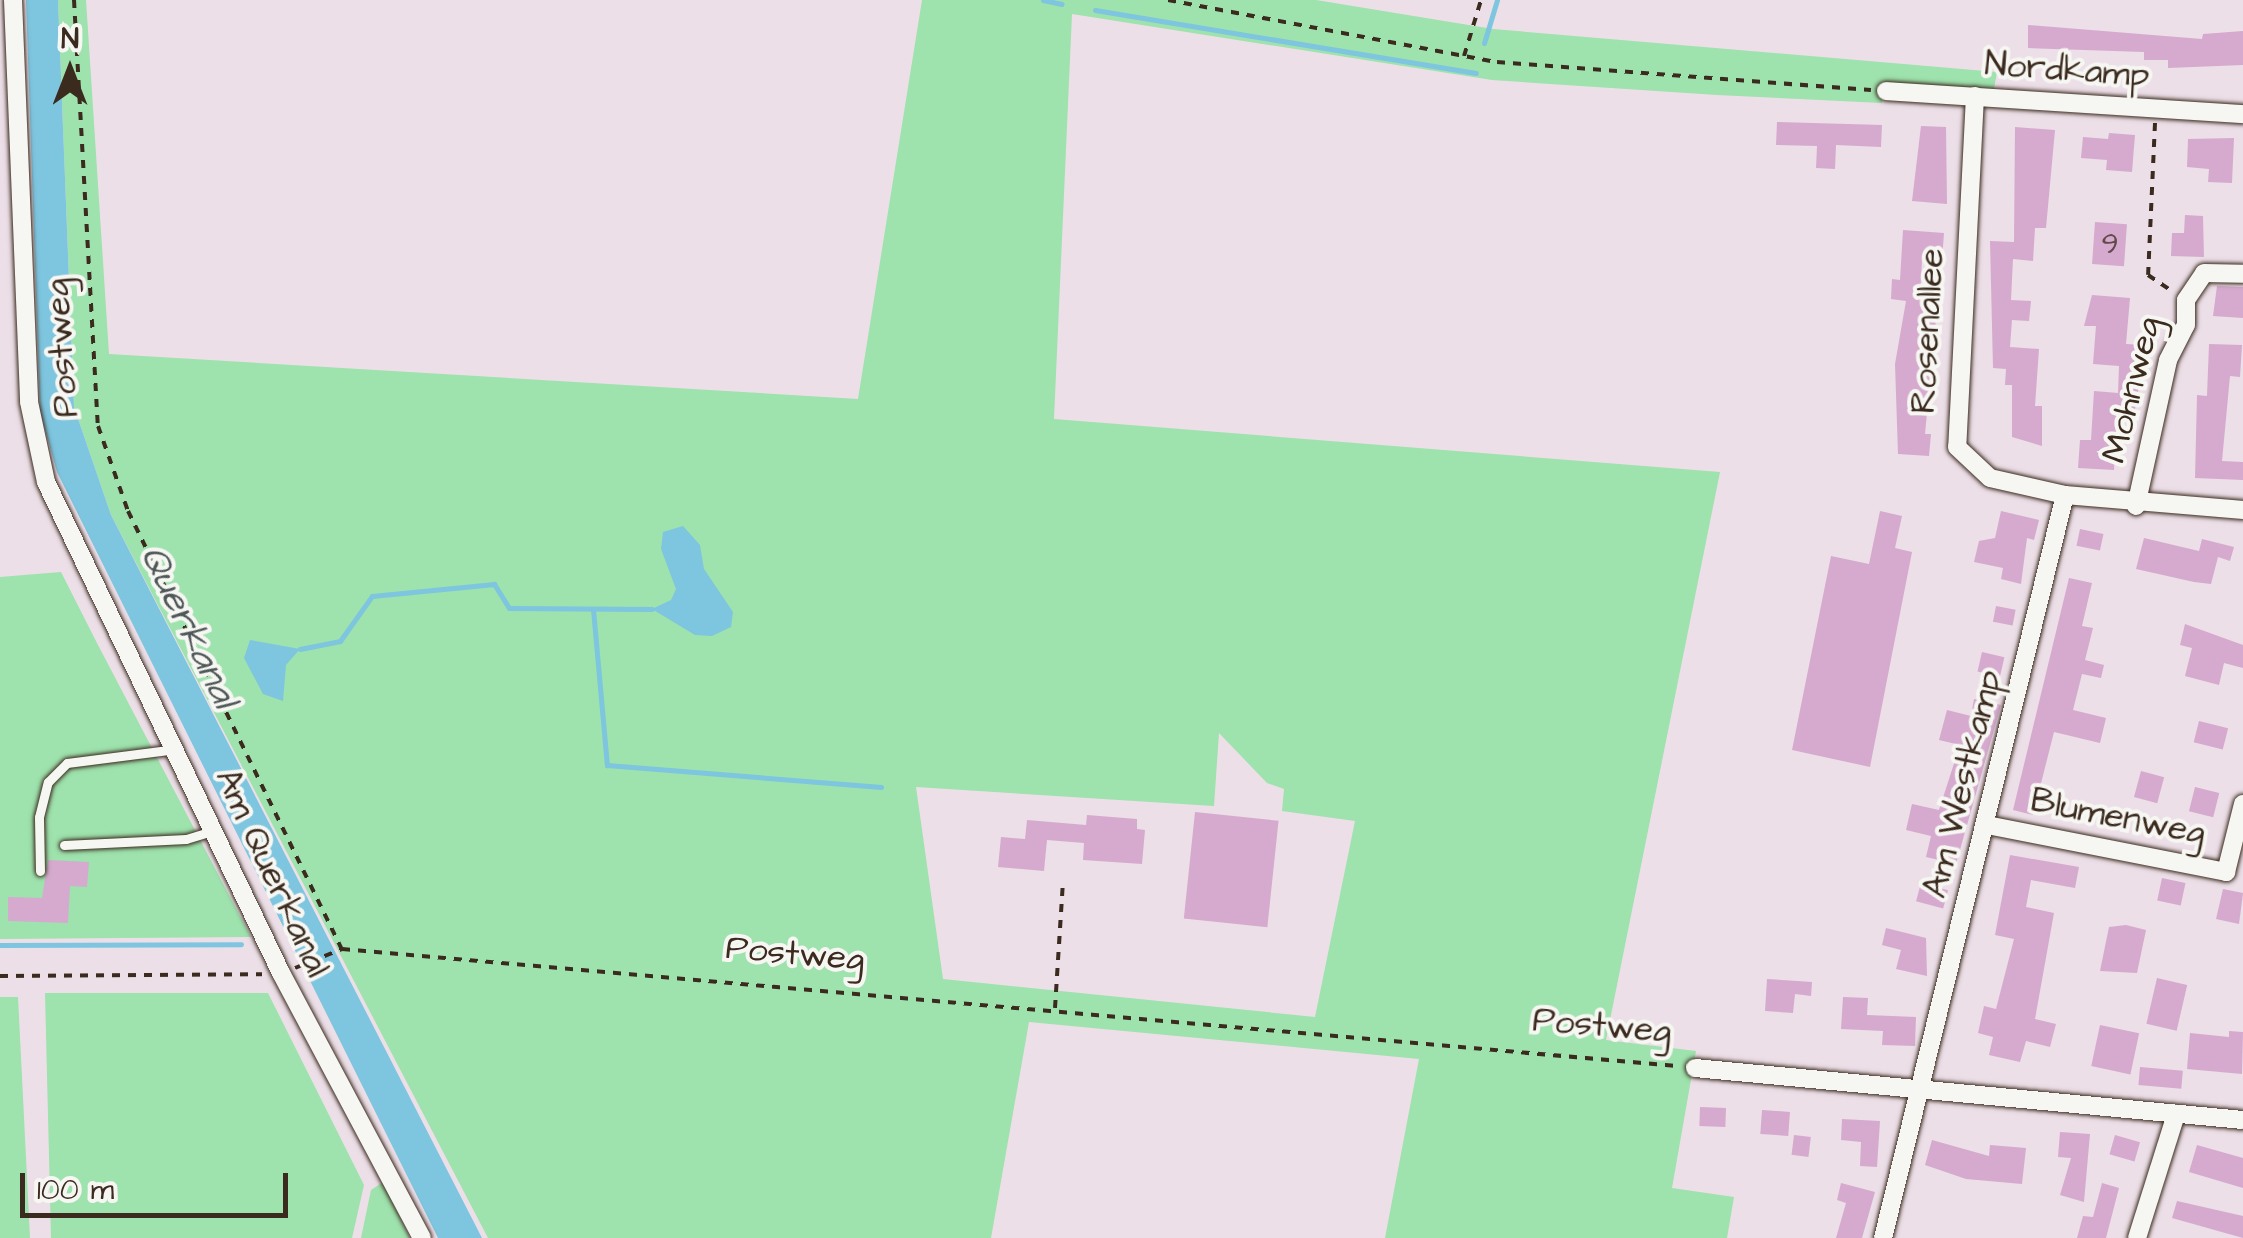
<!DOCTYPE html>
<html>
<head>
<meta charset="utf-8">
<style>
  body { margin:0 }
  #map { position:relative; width:2243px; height:1238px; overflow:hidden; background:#ecdfe7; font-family:"Architects Daughter",sans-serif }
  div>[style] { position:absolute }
  .green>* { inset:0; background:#9ee2ad }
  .water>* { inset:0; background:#7ec5df }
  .stream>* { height:5px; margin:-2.5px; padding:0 2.5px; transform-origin:2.5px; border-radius:2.5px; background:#7ec5df }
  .building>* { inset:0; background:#d5aace; transform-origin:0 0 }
  .path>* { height:4px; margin-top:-2px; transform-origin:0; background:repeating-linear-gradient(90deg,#3b2a1e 0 8px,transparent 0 16px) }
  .roads { filter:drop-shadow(0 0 2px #3b2a1e) drop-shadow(0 0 2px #3b2a1e) }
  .service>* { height:9px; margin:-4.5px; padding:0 4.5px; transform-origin:4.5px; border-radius:4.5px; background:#f6f6f2 }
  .minor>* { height:18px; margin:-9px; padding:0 9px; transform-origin:9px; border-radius:9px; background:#f6f6f2 }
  span { translate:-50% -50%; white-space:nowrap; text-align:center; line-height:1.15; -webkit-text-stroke:8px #f6f6f2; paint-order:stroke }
  .number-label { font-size:30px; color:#624a4a }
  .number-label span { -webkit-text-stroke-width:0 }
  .street-label { font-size:35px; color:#3b2a1e }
  .water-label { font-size:38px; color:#4f5858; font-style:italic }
  .north { position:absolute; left:20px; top:20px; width:100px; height:100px; -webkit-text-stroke:8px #f6f6f2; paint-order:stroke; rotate:0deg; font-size:28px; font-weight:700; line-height:40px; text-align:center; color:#3b2a1e }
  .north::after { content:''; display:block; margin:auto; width:35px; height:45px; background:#3b2a1e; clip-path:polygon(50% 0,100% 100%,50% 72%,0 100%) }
  .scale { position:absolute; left:20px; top:1173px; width:268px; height:45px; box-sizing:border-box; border:5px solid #3b2a1e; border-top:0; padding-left:12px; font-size:30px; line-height:35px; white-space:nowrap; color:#3b2a1e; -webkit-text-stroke:8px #f6f6f2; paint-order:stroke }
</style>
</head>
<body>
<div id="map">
  <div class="green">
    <div style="clip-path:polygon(evenodd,58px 0,86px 0,109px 354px,858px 399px,922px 0,1316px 0,1493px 29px,1997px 72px,1994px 89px,1885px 83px,1882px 103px,1717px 95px,1492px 80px,1072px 14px,1054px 419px,1720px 472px,1606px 1040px,1696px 1051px,1672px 1188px,1734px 1197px,1727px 1238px,1385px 1238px,1419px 1059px,1029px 1022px,991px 1238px,488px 1238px,111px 515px,74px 407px,58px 0,1219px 733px,1267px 783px,1284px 789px,1282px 811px,1355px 821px,1315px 1017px,943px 979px,916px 787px,1214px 806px,1219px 733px)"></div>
    <div style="clip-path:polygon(61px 572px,98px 645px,251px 937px,0 939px,0 577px)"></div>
    <div style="clip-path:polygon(45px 993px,268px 993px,364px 1185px,352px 1238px,51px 1238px)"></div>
    <div style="clip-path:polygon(0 997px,18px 997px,30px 1238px,0 1238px)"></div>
    <div style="clip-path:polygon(383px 1182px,410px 1238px,361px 1238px,371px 1190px)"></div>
  </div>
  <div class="water">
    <div style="clip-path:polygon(26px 0,58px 0,74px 407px,111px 515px,482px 1238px,438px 1238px,57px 472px,40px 412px)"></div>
    <div style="clip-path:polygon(683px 526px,700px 545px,704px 569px,733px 612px,731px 627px,712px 636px,695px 635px,652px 609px,671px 600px,676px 589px,661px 549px,663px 532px)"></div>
    <div style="clip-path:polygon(250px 640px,300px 649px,286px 665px,283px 701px,263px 694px,244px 658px)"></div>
  </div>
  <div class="stream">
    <div style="left:1043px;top:0;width:19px;rotate:12deg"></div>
    <div style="left:1095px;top:10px;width:386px;rotate:9.4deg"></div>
    <div style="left:1484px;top:43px;width:45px;rotate:-73.2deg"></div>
    <div style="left:593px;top:609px;width:157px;rotate:84.9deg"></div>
    <div style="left:607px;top:765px;width:275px;rotate:4.6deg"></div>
    <div style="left:300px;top:649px;width:41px;rotate:-11.3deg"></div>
    <div style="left:340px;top:641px;width:55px;rotate:-54.6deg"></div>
    <div style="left:372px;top:596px;width:123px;rotate:-5.6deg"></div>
    <div style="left:494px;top:584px;width:28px;rotate:58deg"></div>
    <div style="left:509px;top:608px;width:143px;rotate:0.4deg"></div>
    <div style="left:0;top:945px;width:241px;rotate:-0.2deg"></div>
  </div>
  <div class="building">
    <div style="clip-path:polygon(2028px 25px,2202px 39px,2203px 34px,2243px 31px,2243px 65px,2168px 68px,2168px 60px,2144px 60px,2144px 52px,2028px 48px)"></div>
    <div style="clip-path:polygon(1777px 122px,1882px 125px,1881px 147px,1836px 145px,1835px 169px,1816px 168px,1817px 146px,1776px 145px)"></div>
    <div style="clip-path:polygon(1921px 126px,1946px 127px,1947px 204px,1912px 201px)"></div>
    <div style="clip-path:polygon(2015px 127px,2055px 130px,2046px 228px,2035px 228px,2033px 261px,2013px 259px,2011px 300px,2031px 301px,2029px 321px,2012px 320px,2010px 347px,2039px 349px,2035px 406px,2042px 406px,2042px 446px,2012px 437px,2012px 385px,2005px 385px,2006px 369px,1993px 368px,1990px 241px,2014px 242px)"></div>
    <div style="clip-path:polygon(2109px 133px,2135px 135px,2132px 172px,2106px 170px,2107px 160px,2081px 158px,2083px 137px,2108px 139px)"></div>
    <div style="clip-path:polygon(2234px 138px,2232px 183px,2208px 182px,2209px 169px,2187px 167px,2188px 139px)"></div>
    <div style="clip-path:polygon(2185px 215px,2203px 216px,2204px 257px,2171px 256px,2172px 233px,2184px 233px)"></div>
    <div style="left:2095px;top:222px;width:32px;height:42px;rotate:4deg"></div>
    <div style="clip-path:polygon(1903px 230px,1944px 233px,1942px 261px,1922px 260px,1920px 296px,1938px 297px,1925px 434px,1931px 434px,1929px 456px,1898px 454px,1895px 364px,1906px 301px,1891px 299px,1892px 279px,1900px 280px)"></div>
    <div style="clip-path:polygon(2217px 286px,2243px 287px,2243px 318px,2213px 316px)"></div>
    <div style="clip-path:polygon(2092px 295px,2130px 298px,2126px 344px,2146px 345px,2133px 421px,2117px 420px,2114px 470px,2078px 468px,2080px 440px,2091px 440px,2094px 391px,2118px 393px,2119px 366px,2093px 364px,2096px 326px,2084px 326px)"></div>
    <div style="clip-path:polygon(2209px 344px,2242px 345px,2240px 377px,2230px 376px,2222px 461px,2243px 462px,2243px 480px,2195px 478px,2197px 395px,2207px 396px)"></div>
    <div style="clip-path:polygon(1880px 511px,1902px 516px,1895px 548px,1912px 552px,1870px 767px,1792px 750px,1831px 556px,1869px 564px)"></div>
    <div style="clip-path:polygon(2001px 511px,2039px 520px,2034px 540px,2027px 538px,2021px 584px,2001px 579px,2003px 568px,1974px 562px,1979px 541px,1995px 538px)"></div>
    <div style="left:2080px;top:529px;width:24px;height:17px;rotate:12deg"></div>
    <div style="clip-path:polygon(2144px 538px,2199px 551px,2202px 539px,2234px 547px,2230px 561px,2218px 557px,2211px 584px,2194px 582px,2136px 569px)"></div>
    <div style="clip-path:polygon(2069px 578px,2092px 583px,2082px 626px,2093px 628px,2085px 660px,2104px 665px,2101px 678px,2082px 674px,2073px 710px,2106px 718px,2100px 743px,2054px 732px,2033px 815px,2013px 810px)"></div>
    <div style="left:1996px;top:606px;width:20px;height:16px;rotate:11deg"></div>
    <div style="clip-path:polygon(2185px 624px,2243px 645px,2243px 668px,2224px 663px,2219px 685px,2185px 676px,2192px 648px,2180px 645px)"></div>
    <div style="left:1982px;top:652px;width:23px;height:20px;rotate:13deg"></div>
    <div style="clip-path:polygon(1974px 699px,2001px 705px,1956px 864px,1926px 857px,1931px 836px,1906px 830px,1912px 804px,1939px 810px,1960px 745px,1939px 740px,1947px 710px,1971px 716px)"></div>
    <div style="left:2199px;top:721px;width:30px;height:22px;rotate:14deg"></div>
    <div style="left:2141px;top:771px;width:24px;height:27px;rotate:15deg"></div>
    <div style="left:2195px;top:787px;width:25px;height:25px;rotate:14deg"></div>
    <div style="left:1195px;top:812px;width:84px;height:107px;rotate:6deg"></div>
    <div style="clip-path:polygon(1087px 815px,1137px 819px,1137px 829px,1145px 830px,1142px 864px,1083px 860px,1084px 843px,1047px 840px,1044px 871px,998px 867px,1001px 837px,1025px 839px,1027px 820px,1086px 825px)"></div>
    <div style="clip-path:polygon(2010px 855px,2079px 867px,2075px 888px,2031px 880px,2026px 907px,2054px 913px,2035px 1019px,2056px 1024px,2050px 1047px,2026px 1041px,2020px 1062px,1989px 1055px,1993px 1037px,1978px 1033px,1984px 1006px,1996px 1009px,2014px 939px,1995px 935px)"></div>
    <div style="clip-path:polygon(48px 860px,89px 862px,87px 887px,70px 886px,68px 923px,8px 921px,8px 897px,42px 898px)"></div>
    <div style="left:2162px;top:878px;width:24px;height:23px;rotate:12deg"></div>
    <div style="left:1921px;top:883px;width:28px;height:19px;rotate:15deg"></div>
    <div style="clip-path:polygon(2223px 889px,2243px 893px,2239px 924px,2216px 919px)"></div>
    <div style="clip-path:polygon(2126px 925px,2146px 930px,2137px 973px,2100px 971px,2109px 927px)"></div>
    <div style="clip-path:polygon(1886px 928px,1926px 938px,1927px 976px,1896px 969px,1901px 950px,1882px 945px)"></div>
    <div style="left:2157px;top:978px;width:31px;height:47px;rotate:13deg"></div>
    <div style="clip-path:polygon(1767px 979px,1812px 982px,1811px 996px,1795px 994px,1793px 1013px,1765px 1011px)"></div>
    <div style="clip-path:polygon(1843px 997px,1868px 998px,1867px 1015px,1916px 1017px,1915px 1046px,1882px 1045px,1883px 1031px,1841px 1029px)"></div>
    <div style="left:2100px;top:1025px;width:40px;height:42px;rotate:12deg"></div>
    <div style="clip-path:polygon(2229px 1031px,2243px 1032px,2242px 1074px,2187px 1069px,2190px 1033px,2229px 1037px)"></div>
    <div style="left:2140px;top:1067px;width:43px;height:18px;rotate:5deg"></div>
    <div style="left:1700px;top:1107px;width:26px;height:19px;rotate:2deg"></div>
    <div style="left:1762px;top:1110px;width:28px;height:24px;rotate:4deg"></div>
    <div style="clip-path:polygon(1842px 1119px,1880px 1121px,1877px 1167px,1860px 1166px,1861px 1142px,1841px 1140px)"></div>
    <div style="clip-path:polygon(2060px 1132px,2090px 1134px,2084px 1202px,2060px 1195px,2071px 1158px,2058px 1157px)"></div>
    <div style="left:1794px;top:1135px;width:17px;height:20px;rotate:7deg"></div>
    <div style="left:2115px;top:1135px;width:26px;height:20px;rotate:16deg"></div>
    <div style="clip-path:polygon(1932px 1140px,1989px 1156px,1990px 1145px,2026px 1148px,2022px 1184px,1966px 1179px,1925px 1165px)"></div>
    <div style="clip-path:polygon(2197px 1145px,2243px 1158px,2243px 1188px,2189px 1172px)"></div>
    <div style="clip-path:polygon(1841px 1183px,1875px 1192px,1862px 1238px,1836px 1238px,1846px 1203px,1837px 1200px)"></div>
    <div style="clip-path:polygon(2102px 1183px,2119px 1188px,2106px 1238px,2077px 1238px,2083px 1216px,2093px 1217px)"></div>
    <div style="clip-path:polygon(2177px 1201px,2243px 1216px,2243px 1238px,2172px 1218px)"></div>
  </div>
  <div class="path">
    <div style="left:74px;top:0;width:427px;rotate:86.8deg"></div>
    <div style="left:98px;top:426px;width:90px;rotate:70.6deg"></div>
    <div style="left:128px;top:511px;width:487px;rotate:64deg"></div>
    <div style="left:1168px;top:0;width:335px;rotate:10.7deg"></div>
    <div style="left:1497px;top:62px;width:375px;rotate:4.3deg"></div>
    <div style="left:1464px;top:56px;width:59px;rotate:-73.1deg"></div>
    <div style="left:2155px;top:123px;width:152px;rotate:92.6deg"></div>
    <div style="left:2148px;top:275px;width:29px;rotate:34deg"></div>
    <div style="left:342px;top:949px;width:1340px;rotate:5.01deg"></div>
    <div style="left:295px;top:968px;width:51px;rotate:-22deg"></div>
    <div style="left:0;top:976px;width:262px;rotate:-0.4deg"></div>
    <div style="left:1055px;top:1008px;width:128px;rotate:-86.4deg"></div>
  </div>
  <div class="roads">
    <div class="service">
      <div style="left:64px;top:845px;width:122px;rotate:-2.8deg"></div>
      <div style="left:186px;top:839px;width:30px;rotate:-17deg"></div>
      <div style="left:40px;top:871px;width:54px;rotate:-91.1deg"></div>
      <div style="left:39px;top:817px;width:36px;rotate:-76deg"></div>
      <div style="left:48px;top:782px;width:27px;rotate:-45deg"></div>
      <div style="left:67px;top:763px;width:110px;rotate:-7.3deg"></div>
    </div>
    <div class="minor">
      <div style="left:13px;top:0;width:402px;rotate:87.7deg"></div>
      <div style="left:29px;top:402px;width:82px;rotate:78deg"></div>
      <div style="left:46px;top:482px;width:544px;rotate:64.42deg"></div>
      <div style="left:281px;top:973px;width:300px;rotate:62deg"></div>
      <div style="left:1886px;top:91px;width:358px;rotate:3.7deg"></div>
      <div style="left:1975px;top:96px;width:351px;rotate:92.9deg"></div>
      <div style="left:1957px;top:447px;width:45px;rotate:43.2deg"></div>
      <div style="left:1990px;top:478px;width:77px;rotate:12.8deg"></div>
      <div style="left:2065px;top:495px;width:179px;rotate:4.8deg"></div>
      <div style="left:2136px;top:506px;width:149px;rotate:-77.6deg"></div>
      <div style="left:2168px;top:360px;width:39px;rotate:-63deg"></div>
      <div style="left:2186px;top:325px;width:25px;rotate:-90deg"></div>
      <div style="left:2186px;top:300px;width:32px;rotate:-56deg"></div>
      <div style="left:2204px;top:273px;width:39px;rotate:1deg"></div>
      <div style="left:1987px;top:825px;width:244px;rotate:11.1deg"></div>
      <div style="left:2226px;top:872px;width:70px;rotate:-76deg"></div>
      <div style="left:1695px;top:1068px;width:550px;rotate:5.42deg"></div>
      <div style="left:1883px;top:1238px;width:765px;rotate:-76.24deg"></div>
      <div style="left:2137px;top:1238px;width:130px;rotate:-72.5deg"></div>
    </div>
  </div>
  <div class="number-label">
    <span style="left:2110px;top:244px">9</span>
  </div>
  <div class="street-label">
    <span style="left:2067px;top:70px;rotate:4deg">Nordkamp</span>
    <span style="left:1928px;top:331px;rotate:-87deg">Rosenallee</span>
    <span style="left:62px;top:348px;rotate:-94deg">Postweg</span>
    <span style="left:2132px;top:390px;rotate:-76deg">Mohnweg</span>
    <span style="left:1963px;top:784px;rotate:-76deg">Am Westkamp</span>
    <span style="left:2118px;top:817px;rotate:11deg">Blumenweg</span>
    <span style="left:272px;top:873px;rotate:65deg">Am Querkanal</span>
    <span style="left:795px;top:954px;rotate:5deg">Postweg</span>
    <span style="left:1602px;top:1026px;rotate:5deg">Postweg</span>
  </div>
  <div class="water-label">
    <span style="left:188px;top:627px;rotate:64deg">Querkanal</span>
  </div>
  <div class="north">N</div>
  <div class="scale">100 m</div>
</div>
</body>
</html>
